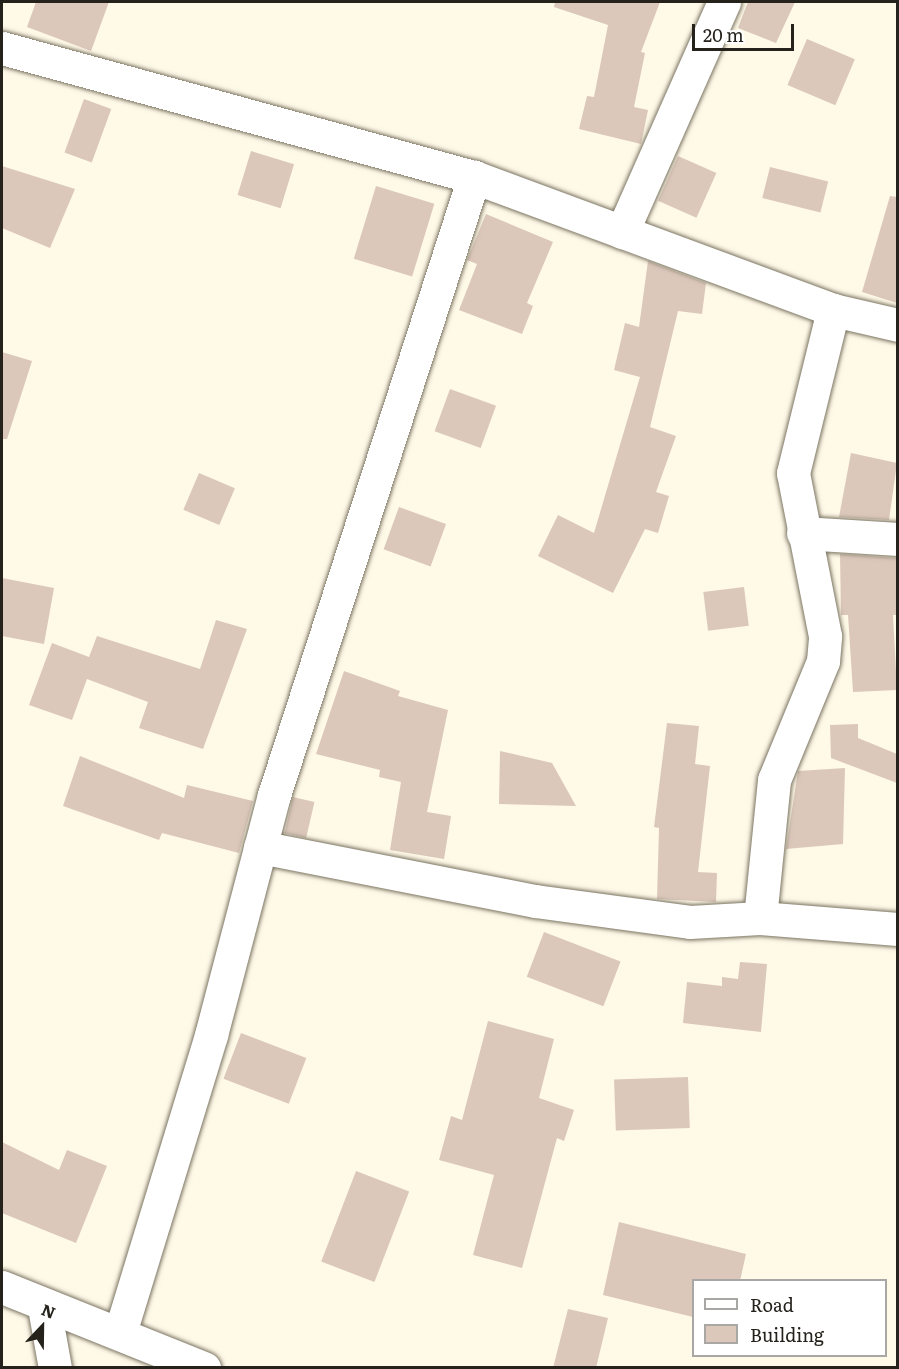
<!DOCTYPE html>
<html>
<head>
<meta charset="utf-8">
<style>
  body { margin:0 }
  #map { position:relative; width:899px; height:1369px; overflow:hidden; background:#fff9e8; font-family:Literata,serif }
  div>[style] { position:absolute }
  .building>* { inset:0; background:#dcc8bb; transform-origin:0 0 }
  .roads { filter:drop-shadow(0 0 2px #7b7462) drop-shadow(0 0 2px #7b7462) }
  .minor>* { height:33px; margin:-16.5px; padding:0 16.5px; transform-origin:16.5px; border-radius:16.5px; background:#fff }
  span { translate:-50% -50%; white-space:nowrap; text-align:center; line-height:1.15; -webkit-text-stroke:6px #fff; paint-order:stroke }
  .frame { position:absolute; inset:0; border:3px solid #25221b; pointer-events:none }
  .legend { position:absolute; left:692px; top:1279px; width:195px; height:78px; box-sizing:border-box; background:#fff; border:2px solid #a8a7a4; margin:0; padding:8px 10px; list-style:none; font-size:18px; color:#25221b }
  .legend li { display:flex; align-items:center; gap:12px; height:30px }
  .legend b { width:30px; border:2px solid #a8a7a4 }
  .north { position:absolute; left:12px; top:1297px; width:60px; height:60px; -webkit-text-stroke:4px #fff; paint-order:stroke; rotate:22deg; font-size:16px; font-weight:700; line-height:24px; text-align:center; color:#25221b }
  .north::after { content:''; display:block; margin:auto; width:21px; height:27px; background:#25221b; clip-path:polygon(50% 0,100% 100%,50% 72%,0 100%) }
  .scale { position:absolute; left:692px; top:24px; width:102px; height:27px; box-sizing:border-box; border:3px solid #25221b; border-top:0; padding-left:8px; font-size:18px; line-height:21px; white-space:nowrap; color:#25221b; -webkit-text-stroke:4px #fff; paint-order:stroke }
</style>
</head>
<body>
<div id="map">
  <div class="building">
    <div style="clip-path:polygon(36px 2px,109px 2px,91px 51px,27px 27px)"></div>
    <div style="clip-path:polygon(555px 2px,660px 2px,641px 52px,645px 53px,634px 107px,648px 110px,641px 144px,579px 129px,587px 96px,594px 97px,608px 25px,554px 7px)"></div>
    <div style="clip-path:polygon(748px 2px,795px 2px,776px 43px,738px 28px)"></div>
    <div style="left:807px;top:39px;width:52px;height:50px;rotate:23deg"></div>
    <div style="left:84px;top:99px;width:29px;height:57px;rotate:20deg"></div>
    <div style="left:251px;top:151px;width:45px;height:46px;rotate:17deg"></div>
    <div style="left:678px;top:156px;width:42px;height:49px;rotate:24deg"></div>
    <div style="clip-path:polygon(2px 166px,75px 189px,50px 248px,2px 228px)"></div>
    <div style="left:770px;top:167px;width:60px;height:32px;rotate:14deg"></div>
    <div style="left:376px;top:186px;width:61px;height:76px;rotate:17deg"></div>
    <div style="clip-path:polygon(890px 196px,897px 197px,897px 303px,862px 292px)"></div>
    <div style="clip-path:polygon(486px 214px,553px 242px,527px 303px,533px 306px,522px 334px,459px 310px,477px 264px,467px 260px)"></div>
    <div style="clip-path:polygon(648px 261px,706px 283px,702px 314px,678px 311px,650px 427px,676px 436px,656px 492px,669px 496px,658px 533px,645px 529px,613px 593px,538px 556px,558px 515px,594px 533px,640px 377px,614px 370px,625px 323px,639px 327px)"></div>
    <div style="clip-path:polygon(2px 352px,32px 361px,7px 439px,2px 439px)"></div>
    <div style="left:450px;top:389px;width:49px;height:45px;rotate:20deg"></div>
    <div style="clip-path:polygon(851px 453px,897px 463px,889px 520px,839px 517px)"></div>
    <div style="left:199px;top:473px;width:39px;height:40px;rotate:23deg"></div>
    <div style="left:399px;top:507px;width:50px;height:45px;rotate:20deg"></div>
    <div style="clip-path:polygon(840px 554px,897px 558px,897px 615px,893px 615px,897px 690px,853px 692px,848px 615px,841px 615px)"></div>
    <div style="clip-path:polygon(2px 578px,54px 588px,44px 644px,2px 636px)"></div>
    <div style="left:744px;top:587px;width:39px;height:41px;rotate:83deg"></div>
    <div style="clip-path:polygon(216px 620px,247px 629px,203px 749px,139px 728px,148px 702px,87px 679px,72px 720px,29px 705px,52px 643px,89px 657px,97px 636px,200px 669px)"></div>
    <div style="clip-path:polygon(344px 671px,400px 691px,398px 696px,448px 710px,427px 812px,451px 816px,444px 859px,390px 850px,401px 782px,379px 777px,380px 770px,316px 754px)"></div>
    <div style="clip-path:polygon(667px 723px,699px 726px,695px 764px,710px 766px,698px 872px,717px 873px,716px 902px,657px 899px,659px 828px,654px 827px)"></div>
    <div style="clip-path:polygon(858px 724px,858px 738px,897px 754px,897px 783px,831px 758px,830px 725px)"></div>
    <div style="clip-path:polygon(500px 751px,552px 763px,576px 806px,499px 804px)"></div>
    <div style="clip-path:polygon(80px 756px,184px 798px,187px 785px,253px 801px,239px 853px,162px 833px,159px 840px,63px 806px)"></div>
    <div style="clip-path:polygon(845px 768px,843px 844px,786px 849px,798px 771px)"></div>
    <div style="left:293px;top:797px;width:22px;height:37px;rotate:13deg"></div>
    <div style="left:544px;top:932px;width:82px;height:48px;rotate:21deg"></div>
    <div style="clip-path:polygon(740px 962px,767px 964px,761px 1032px,683px 1023px,687px 982px,722px 986px,722px 977px,738px 979px)"></div>
    <div style="clip-path:polygon(488px 1021px,554px 1039px,539px 1098px,574px 1110px,564px 1141px,557px 1138px,522px 1268px,473px 1255px,494px 1175px,439px 1160px,451px 1116px,462px 1120px)"></div>
    <div style="left:241px;top:1033px;width:70px;height:49px;rotate:21deg"></div>
    <div style="left:688px;top:1077px;width:51px;height:74px;rotate:88deg"></div>
    <div style="clip-path:polygon(2px 1142px,59px 1170px,67px 1150px,107px 1166px,76px 1243px,2px 1213px)"></div>
    <div style="left:356px;top:1171px;width:57px;height:97px;rotate:21deg"></div>
    <div style="clip-path:polygon(619px 1222px,746px 1254px,740px 1281px,693px 1281px,693px 1317px,603px 1295px)"></div>
    <div style="clip-path:polygon(568px 1309px,608px 1318px,596px 1368px,553px 1368px)"></div>
  </div>
  <div class="roads">
    <div class="minor">
      <div style="left:2px;top:48px;width:489px;rotate:15.3deg"></div>
      <div style="left:474px;top:177px;width:383px;rotate:20.3deg"></div>
      <div style="left:833px;top:310px;width:67px;rotate:13deg"></div>
      <div style="left:622px;top:232px;width:252px;rotate:-66.1deg"></div>
      <div style="left:803px;top:533px;width:95px;rotate:3.6deg"></div>
      <div style="left:260px;top:847px;width:280px;rotate:11.1deg"></div>
      <div style="left:535px;top:901px;width:156px;rotate:7.7deg"></div>
      <div style="left:690px;top:922px;width:70px;rotate:-3.3deg"></div>
      <div style="left:760px;top:918px;width:138px;rotate:4.6deg"></div>
      <div style="left:760px;top:918px;width:139px;rotate:-84.2deg"></div>
      <div style="left:774px;top:780px;width:129px;rotate:-67.6deg"></div>
      <div style="left:823px;top:661px;width:25px;rotate:-85deg"></div>
      <div style="left:825px;top:636px;width:166px;rotate:-101.1deg"></div>
      <div style="left:793px;top:473px;width:168px;rotate:-76.2deg"></div>
      <div style="left:2px;top:1287px;width:218px;rotate:21.9deg"></div>
      <div style="left:44px;top:1307px;width:62px;rotate:79.8deg"></div>
      <div style="left:120px;top:1333px;width:312px;rotate:-73deg"></div>
      <div style="left:211px;top:1035px;width:248px;rotate:-75.3deg"></div>
      <div style="left:274px;top:795px;width:650px;rotate:-72.07deg"></div>
    </div>
  </div>
  <div class="frame"></div>
  <ul class="legend">
  <li><b style="height:8px;background:#fff"></b>Road</li>
  <li><b style="height:16px;background:#dcc8bb"></b>Building</li>
  </ul>
  <div class="north">N</div>
  <div class="scale">20 m</div>
</div>
</body>
</html>
